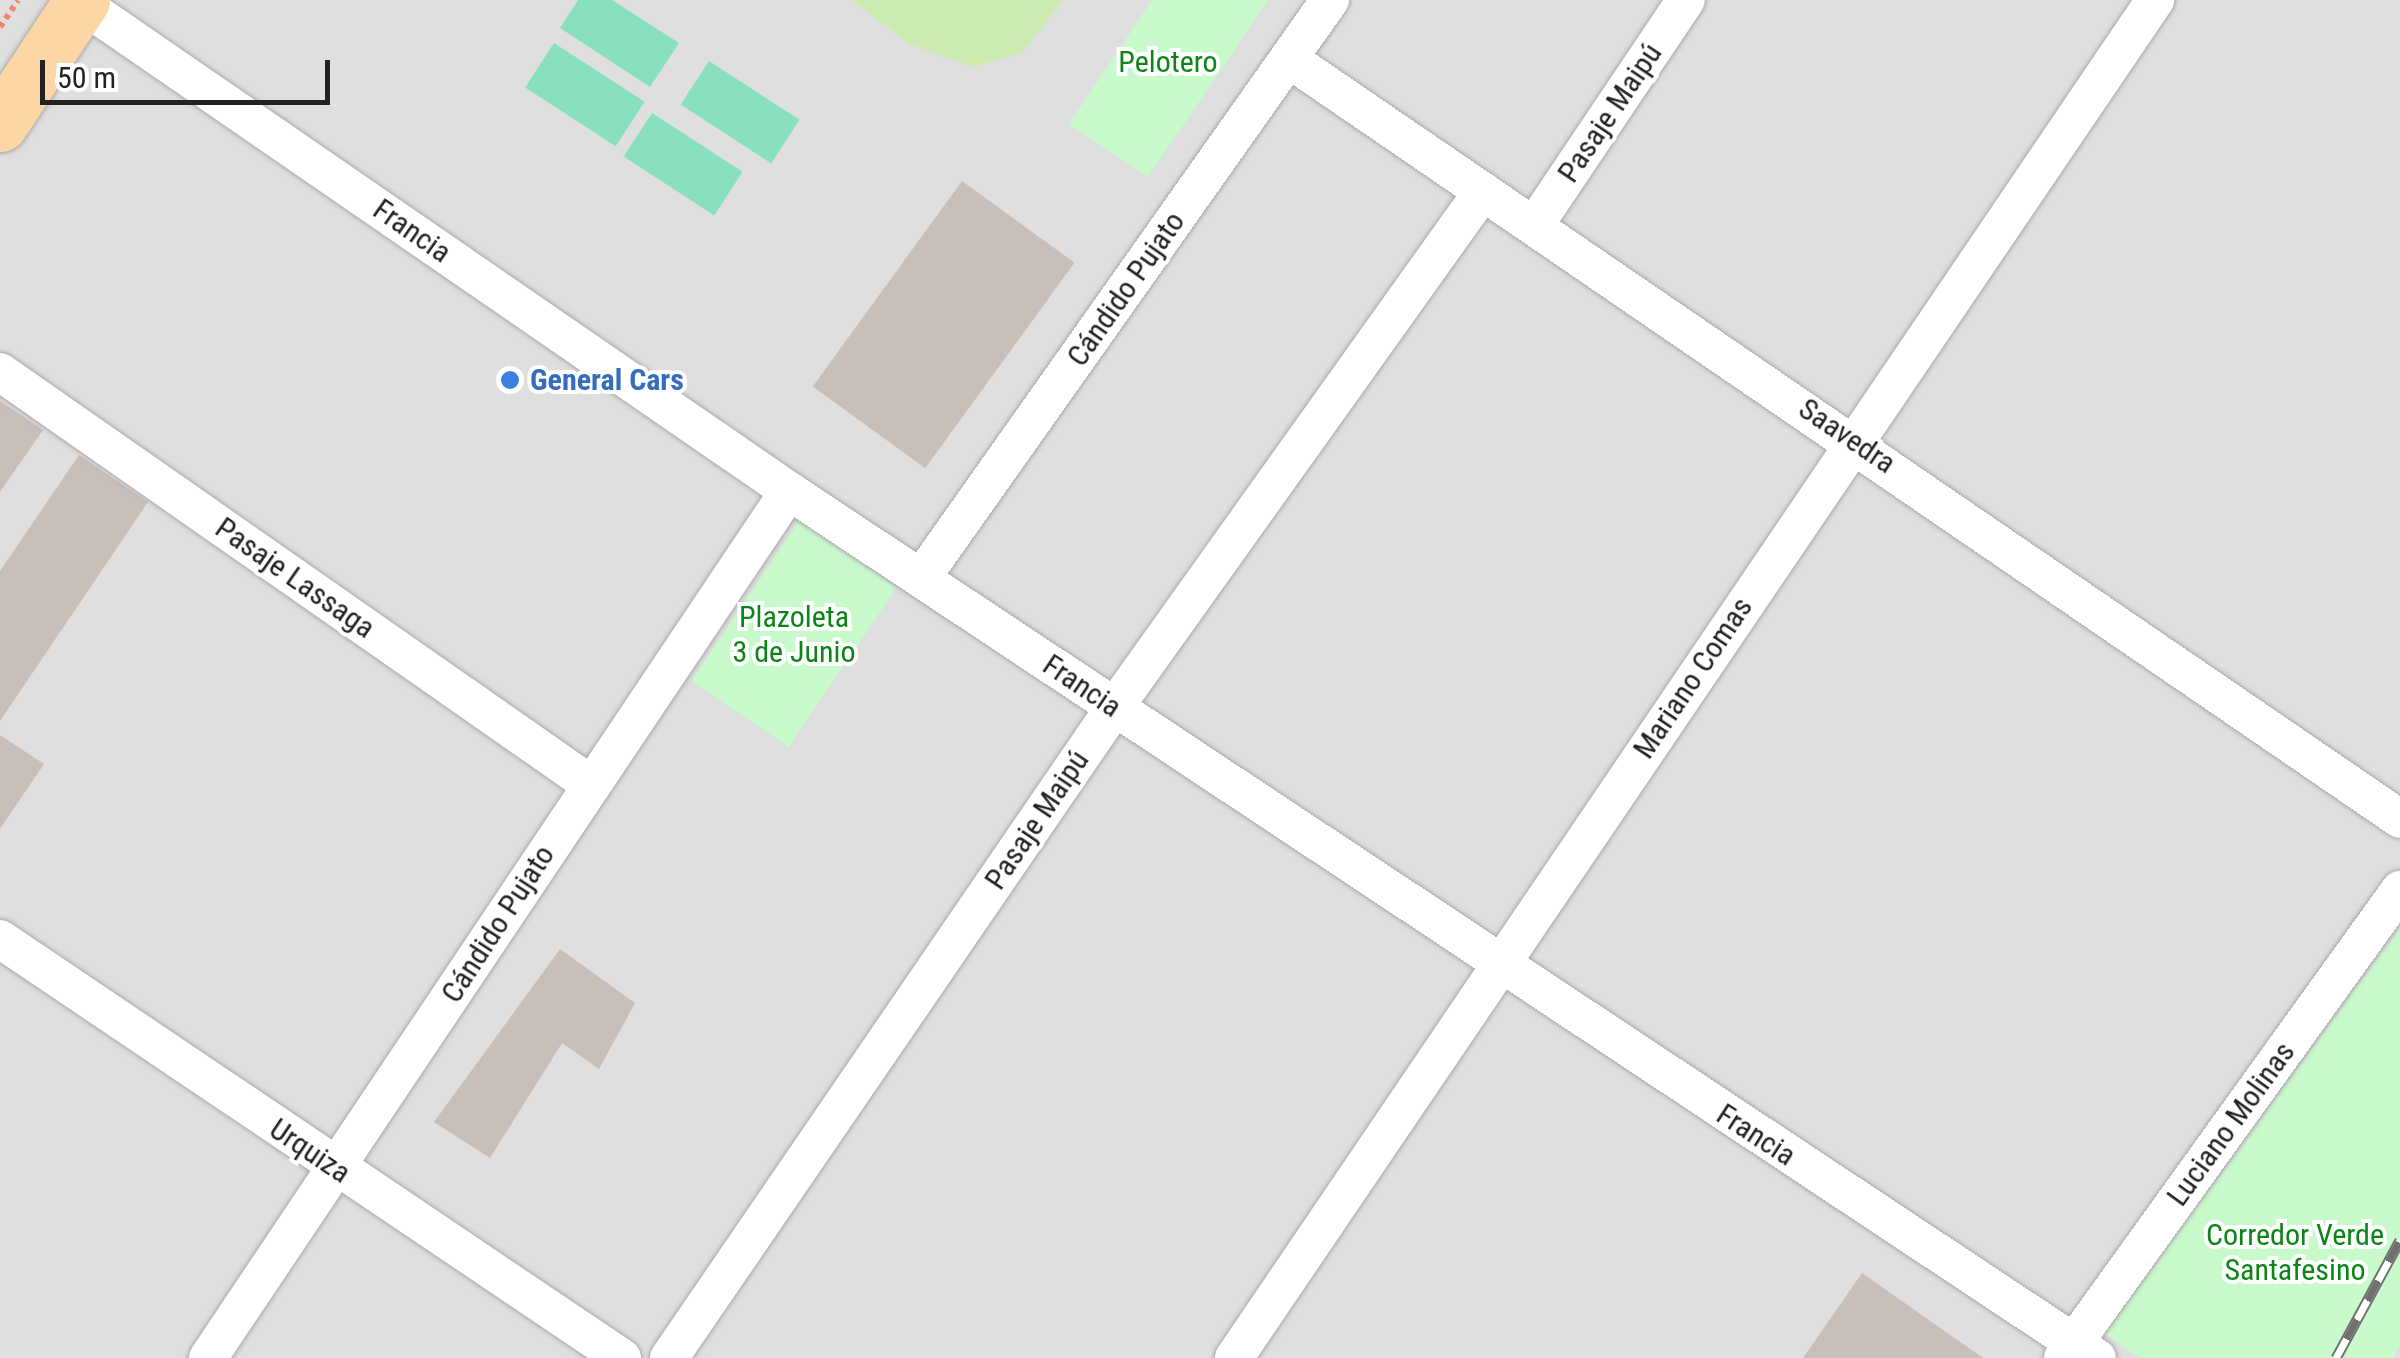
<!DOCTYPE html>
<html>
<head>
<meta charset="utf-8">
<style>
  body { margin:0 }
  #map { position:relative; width:2400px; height:1358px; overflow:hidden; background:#f2efe9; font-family:"Roboto Condensed",sans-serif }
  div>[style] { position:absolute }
  .residential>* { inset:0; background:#e0dfdf; transform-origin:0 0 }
  .grass>* { inset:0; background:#cdebb0 }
  .park>* { inset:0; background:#c8facc; transform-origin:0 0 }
  .pitch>* { inset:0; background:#88e0be; transform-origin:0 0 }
  .building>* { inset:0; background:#c7bfb8; transform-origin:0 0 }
  .path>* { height:6px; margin-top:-3px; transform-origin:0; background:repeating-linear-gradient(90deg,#fa8072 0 5px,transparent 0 10px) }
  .roads { filter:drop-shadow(0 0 2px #a9a9a9) drop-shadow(0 0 2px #a9a9a9) }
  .street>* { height:38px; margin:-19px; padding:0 19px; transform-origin:19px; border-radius:19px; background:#fff }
  .primary>* { height:55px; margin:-27.5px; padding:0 27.5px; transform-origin:27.5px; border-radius:27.5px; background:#fcd6a4 }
  .rail>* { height:11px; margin-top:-5.5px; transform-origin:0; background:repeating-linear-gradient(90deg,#fff 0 22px,#707070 0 44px); box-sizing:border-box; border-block:2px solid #707070 }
  .dots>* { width:28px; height:28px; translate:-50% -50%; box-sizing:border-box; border:5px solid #fff; border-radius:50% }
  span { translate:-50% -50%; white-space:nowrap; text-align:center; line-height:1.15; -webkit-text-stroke:8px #fff; paint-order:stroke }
  .park-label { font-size:30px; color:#0c8416 }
  .street-label { font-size:30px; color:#222 }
  .shop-label { font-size:30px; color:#366cbe; font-weight:700 }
  .left { translate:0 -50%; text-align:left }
  .scale { position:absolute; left:40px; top:60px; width:290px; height:45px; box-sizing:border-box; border:5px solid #222; border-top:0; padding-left:12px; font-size:30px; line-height:35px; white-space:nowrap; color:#222; -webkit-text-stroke:8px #fff; paint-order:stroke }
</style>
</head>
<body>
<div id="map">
  <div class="residential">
    <div style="left:0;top:0;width:2400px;height:1358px"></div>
  </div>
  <div class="grass">
    <div style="clip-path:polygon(851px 0,1063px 0,1023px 52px,974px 67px,911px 45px)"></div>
  </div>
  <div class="park">
    <div style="clip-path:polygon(1152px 0,1268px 0,1148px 177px,1069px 124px)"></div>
    <div style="left:799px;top:521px;width:118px;height:193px;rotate:34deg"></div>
    <div style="clip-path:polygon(2400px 928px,2400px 1345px,2393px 1358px,2140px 1358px,2105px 1334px)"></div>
  </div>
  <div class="pitch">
    <div style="clip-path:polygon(578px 0,612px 0,679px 43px,650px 87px,560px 28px)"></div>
    <div style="left:554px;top:43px;width:108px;height:53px;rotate:33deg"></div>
    <div style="left:709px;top:61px;width:108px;height:52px;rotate:33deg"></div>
    <div style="left:652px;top:113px;width:108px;height:52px;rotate:33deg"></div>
  </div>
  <div class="building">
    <div style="left:962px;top:181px;width:139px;height:254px;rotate:36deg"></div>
    <div style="clip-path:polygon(0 401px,43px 430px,0 492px)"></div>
    <div style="clip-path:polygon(79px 455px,148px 502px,0 721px,0 571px)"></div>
    <div style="clip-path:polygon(0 735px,44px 764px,0 829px)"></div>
    <div style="clip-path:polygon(560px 949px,635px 1003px,599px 1069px,562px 1043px,490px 1158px,434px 1122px)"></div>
    <div style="clip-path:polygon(1862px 1273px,1983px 1358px,1803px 1358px)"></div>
  </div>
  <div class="path">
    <div style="left:0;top:27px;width:32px;rotate:-56deg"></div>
  </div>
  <div class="roads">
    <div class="street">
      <div style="left:76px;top:0;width:866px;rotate:34.55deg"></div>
      <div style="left:789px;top:491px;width:1569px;rotate:33.54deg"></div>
      <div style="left:1289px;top:59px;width:1346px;rotate:34.37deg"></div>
      <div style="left:1534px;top:226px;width:272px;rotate:-56.1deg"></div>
      <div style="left:0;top:372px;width:720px;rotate:34.93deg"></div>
      <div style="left:922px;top:577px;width:707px;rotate:-54.74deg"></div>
      <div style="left:0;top:939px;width:750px;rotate:33.97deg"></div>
      <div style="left:208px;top:1358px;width:1044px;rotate:-56.17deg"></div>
      <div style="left:669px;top:1358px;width:788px;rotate:-55.6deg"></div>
      <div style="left:1114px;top:708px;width:635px;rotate:-54.48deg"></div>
      <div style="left:1234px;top:1358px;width:1641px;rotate:-55.85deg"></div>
      <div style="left:2063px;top:1358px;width:577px;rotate:-54.24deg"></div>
    </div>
    <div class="primary">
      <div style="left:0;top:124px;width:149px;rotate:-56.5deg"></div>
    </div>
  </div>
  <div class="rail">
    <div style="left:2336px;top:1358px;width:134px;rotate:-61.5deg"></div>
  </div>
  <div class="dots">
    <div style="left:510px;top:380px;background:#3f7fe0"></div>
  </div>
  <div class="park-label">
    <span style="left:1168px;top:62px">Pelotero</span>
    <span style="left:794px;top:634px">Plazoleta<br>3 de Junio</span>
    <span style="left:2295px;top:1252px">Corredor Verde<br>Santafesino</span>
  </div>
  <div class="street-label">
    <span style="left:1610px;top:113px;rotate:-56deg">Pasaje Maipú</span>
    <span style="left:412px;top:231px;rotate:35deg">Francia</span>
    <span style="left:1126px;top:289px;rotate:-55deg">Cándido Pujato</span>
    <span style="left:1847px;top:436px;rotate:34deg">Saavedra</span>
    <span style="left:295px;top:578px;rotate:35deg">Pasaje Lassaga</span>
    <span style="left:1693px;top:678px;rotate:-56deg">Mariano Comas</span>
    <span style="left:1082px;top:686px;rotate:34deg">Francia</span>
    <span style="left:1037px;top:820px;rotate:-56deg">Pasaje Maipú</span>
    <span style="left:498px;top:924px;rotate:-57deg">Cándido Pujato</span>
    <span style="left:2231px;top:1124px;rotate:-54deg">Luciano Molinas</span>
    <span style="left:1756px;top:1135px;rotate:33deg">Francia</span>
    <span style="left:310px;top:1151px;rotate:34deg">Urquiza</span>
  </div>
  <div class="shop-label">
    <span class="left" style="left:530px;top:380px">General Cars</span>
  </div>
  <div class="scale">50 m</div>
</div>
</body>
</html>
